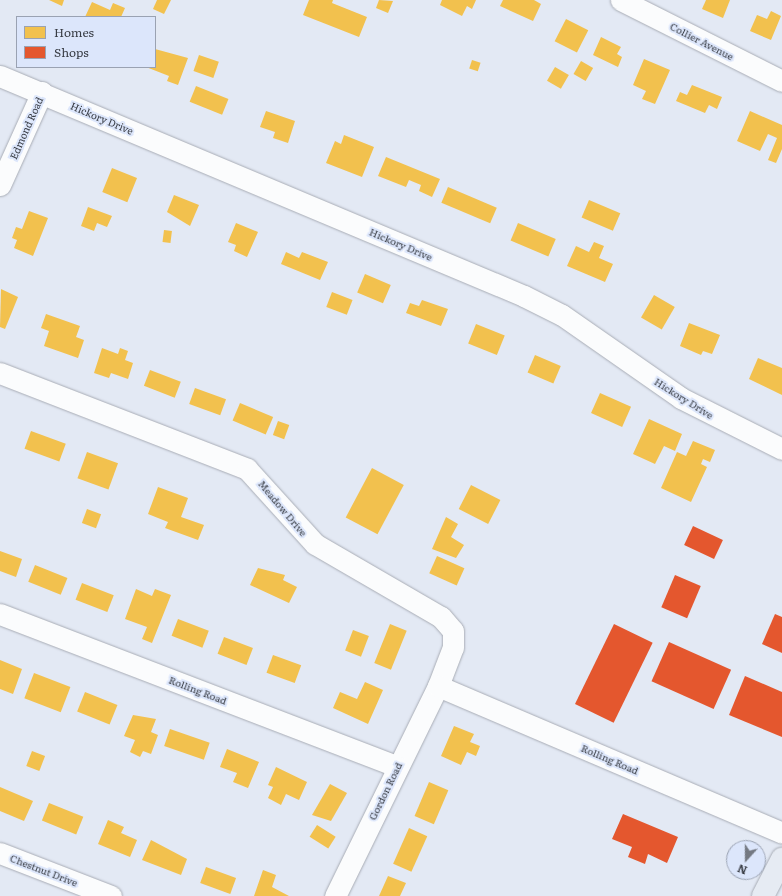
<!DOCTYPE html>
<html>
<head>
<meta charset="utf-8">
<style>
  body { margin:0 }
  #map { position:relative; width:782px; height:896px; overflow:hidden; background:#e3e9f4; font-family:Literata,serif }
  div>[style] { position:absolute }
  .homes>* { inset:0; background:#f2c14e; transform-origin:0 0 }
  .shops>* { inset:0; background:#e4572e; transform-origin:0 0 }
  .roads { filter:drop-shadow(0 0 1px #a8acb5) drop-shadow(0 0 1px #a8acb5) }
  .minor>* { height:21px; margin:-10.5px; padding:0 10.5px; transform-origin:10.5px; border-radius:10.5px; background:#fbfcfd }
  .highway>* { height:22px; margin:-11px; padding:0 11px; transform-origin:11px; border-radius:11px; background:#e6ebf3 }
  span { translate:-50% -50%; white-space:nowrap; text-align:center; line-height:1.15; -webkit-text-stroke:4px #dce6fb; paint-order:stroke }
  .street-label { font-size:10px; color:#383c44 }
  .legend { position:absolute; left:16px; top:16px; width:140px; height:52px; box-sizing:border-box; background:#dce6fb; border:1px solid #9aa2b2; margin:0; padding:5px 7px; list-style:none; font-size:12px; color:#383c44 }
  .legend li { display:flex; align-items:center; gap:8px; height:20px }
  .legend b { width:20px; border:1px solid #9aa2b2 }
  .north { position:absolute; left:726px; top:840px; width:40px; height:40px; box-sizing:border-box; background:#dce6fb; border:1px solid #9aa2b2; border-radius:50%; rotate:201deg; font-size:11px; font-weight:700; line-height:16px; text-align:center; color:#383c44 }
  .north::after { content:''; display:block; margin:auto; width:14px; height:18px; background:#747982; clip-path:polygon(50% 0,100% 100%,50% 72%,0 100%) }
</style>
</head>
<body>
<div id="map">
  <div class="homes">
    <div style="clip-path:polygon(49px 0,64px 0,62px 6px)"></div>
    <div style="clip-path:polygon(157px 0,171px 0,164px 14px,153px 9px)"></div>
    <div style="clip-path:polygon(309px 0,333px 0,332px 3px,367px 17px,359px 37px,303px 15px)"></div>
    <div style="clip-path:polygon(379px 0,393px 1px,388px 13px,376px 8px)"></div>
    <div style="clip-path:polygon(442px 0,476px 0,472px 9px,467px 6px,462px 16px,440px 5px)"></div>
    <div style="clip-path:polygon(503px 0,534px 0,541px 4px,533px 21px,500px 6px)"></div>
    <div style="clip-path:polygon(706px 0,730px 0,723px 18px,702px 9px)"></div>
    <div style="clip-path:polygon(92px 2px,110px 10px,113px 3px,125px 8px,121px 17px,85px 17px)"></div>
    <div style="clip-path:polygon(771px 11px,781px 16px,771px 40px,750px 31px,757px 15px,767px 19px)"></div>
    <div style="left:566px;top:19px;width:25px;height:25px;rotate:27deg"></div>
    <div style="clip-path:polygon(601px 37px,621px 47px,617px 54px,622px 57px,618px 67px,593px 55px)"></div>
    <div style="clip-path:polygon(155px 49px,188px 58px,178px 85px,167px 81px,169px 76px,146px 67px,155px 67px)"></div>
    <div style="left:199px;top:55px;width:21px;height:17px;rotate:19deg"></div>
    <div style="clip-path:polygon(644px 59px,670px 70px,655px 104px,642px 99px,646px 91px,633px 85px)"></div>
    <div style="left:472px;top:60px;width:9px;height:9px;rotate:18deg"></div>
    <div style="left:581px;top:61px;width:14px;height:15px;rotate:30deg"></div>
    <div style="left:555px;top:67px;width:16px;height:16px;rotate:30deg"></div>
    <div style="clip-path:polygon(692px 85px,722px 97px,717px 109px,709px 105px,705px 113px,676px 101px,680px 92px,687px 95px)"></div>
    <div style="left:196px;top:86px;width:35px;height:17px;rotate:22deg"></div>
    <div style="clip-path:polygon(266px 111px,295px 121px,288px 143px,273px 138px,275px 132px,260px 127px)"></div>
    <div style="clip-path:polygon(750px 111px,782px 125px,782px 149px,776px 163px,768px 160px,777px 138px,768px 134px,760px 151px,737px 141px)"></div>
    <div style="clip-path:polygon(344px 135px,374px 147px,362px 177px,326px 163px,335px 141px,341px 144px)"></div>
    <div style="clip-path:polygon(386px 157px,440px 179px,432px 197px,419px 191px,421px 185px,409px 180px,406px 187px,378px 176px)"></div>
    <div style="left:112px;top:168px;width:27px;height:26px;rotate:22deg"></div>
    <div style="left:448px;top:187px;width:53px;height:17px;rotate:23deg"></div>
    <div style="clip-path:polygon(174px 195px,199px 205px,190px 226px,167px 212px)"></div>
    <div style="left:589px;top:200px;width:34px;height:19px;rotate:23deg"></div>
    <div style="clip-path:polygon(88px 207px,112px 216px,107px 227px,97px 223px,94px 231px,81px 226px)"></div>
    <div style="clip-path:polygon(29px 211px,48px 218px,33px 256px,14px 248px,17px 240px,12px 238px,16px 227px,22px 229px)"></div>
    <div style="clip-path:polygon(236px 223px,258px 232px,247px 257px,234px 251px,236px 245px,228px 242px)"></div>
    <div style="left:518px;top:223px;width:41px;height:19px;rotate:23deg"></div>
    <div style="left:164px;top:230px;width:8px;height:12px;rotate:7deg"></div>
    <div style="clip-path:polygon(594px 242px,604px 246px,599px 258px,613px 264px,605px 282px,567px 266px,576px 246px,589px 252px)"></div>
    <div style="clip-path:polygon(286px 252px,299px 258px,302px 252px,328px 262px,320px 280px,281px 264px)"></div>
    <div style="left:365px;top:274px;width:28px;height:20px;rotate:23deg"></div>
    <div style="clip-path:polygon(1px 289px,18px 297px,5px 329px,0 327px)"></div>
    <div style="left:332px;top:292px;width:22px;height:16px;rotate:21deg"></div>
    <div style="left:654px;top:295px;width:24px;height:26px;rotate:30deg"></div>
    <div style="clip-path:polygon(422px 300px,448px 309px,441px 326px,406px 313px,410px 303px,419px 306px)"></div>
    <div style="clip-path:polygon(46px 314px,80px 326px,76px 337px,84px 340px,78px 358px,44px 346px,49px 331px,41px 328px)"></div>
    <div style="clip-path:polygon(689px 323px,720px 335px,712px 354px,703px 351px,701px 355px,680px 346px)"></div>
    <div style="left:476px;top:324px;width:31px;height:21px;rotate:22deg"></div>
    <div style="clip-path:polygon(102px 348px,118px 354px,120px 348px,128px 351px,125px 360px,133px 363px,128px 379px,111px 373px,109px 378px,94px 373px)"></div>
    <div style="left:535px;top:355px;width:28px;height:19px;rotate:23deg"></div>
    <div style="clip-path:polygon(758px 358px,782px 368px,782px 395px,749px 379px)"></div>
    <div style="left:150px;top:370px;width:33px;height:17px;rotate:21deg"></div>
    <div style="left:195px;top:388px;width:33px;height:17px;rotate:20deg"></div>
    <div style="left:600px;top:393px;width:34px;height:22px;rotate:24deg"></div>
    <div style="left:240px;top:403px;width:36px;height:19px;rotate:23deg"></div>
    <div style="clip-path:polygon(649px 419px,682px 434px,675px 451px,664px 446px,655px 464px,633px 454px)"></div>
    <div style="left:278px;top:421px;width:12px;height:15px;rotate:20deg"></div>
    <div style="left:31px;top:431px;width:37px;height:19px;rotate:20deg"></div>
    <div style="clip-path:polygon(693px 441px,715px 450px,710px 462px,703px 459px,701px 464px,707px 467px,691px 502px,661px 488px,677px 452px,686px 456px)"></div>
    <div style="left:87px;top:452px;width:33px;height:28px;rotate:20deg"></div>
    <div style="left:372px;top:468px;width:36px;height:56px;rotate:28deg"></div>
    <div style="left:471px;top:485px;width:33px;height:27px;rotate:27deg"></div>
    <div style="clip-path:polygon(158px 487px,188px 498px,181px 517px,204px 525px,198px 540px,165px 528px,168px 522px,148px 514px)"></div>
    <div style="left:87px;top:509px;width:15px;height:15px;rotate:20deg"></div>
    <div style="clip-path:polygon(446px 517px,458px 524px,451px 537px,464px 545px,456px 558px,432px 549px)"></div>
    <div style="clip-path:polygon(0 551px,22px 559px,16px 577px,0 571px)"></div>
    <div style="left:437px;top:556px;width:30px;height:19px;rotate:24deg"></div>
    <div style="left:35px;top:565px;width:35px;height:18px;rotate:22deg"></div>
    <div style="clip-path:polygon(258px 568px,285px 575px,283px 580px,297px 587px,289px 603px,250px 585px)"></div>
    <div style="left:82px;top:583px;width:34px;height:18px;rotate:21deg"></div>
    <div style="clip-path:polygon(136px 589px,152px 596px,155px 589px,171px 595px,152px 643px,142px 639px,147px 627px,125px 619px)"></div>
    <div style="left:178px;top:619px;width:33px;height:18px;rotate:21deg"></div>
    <div style="left:390px;top:624px;width:18px;height:42px;rotate:22deg"></div>
    <div style="left:353px;top:630px;width:17px;height:22px;rotate:21deg"></div>
    <div style="left:224px;top:637px;width:31px;height:18px;rotate:21deg"></div>
    <div style="left:273px;top:655px;width:30px;height:19px;rotate:20deg"></div>
    <div style="clip-path:polygon(0 660px,22px 669px,13px 694px,0 689px)"></div>
    <div style="left:34px;top:673px;width:39px;height:27px;rotate:21deg"></div>
    <div style="clip-path:polygon(365px 682px,383px 690px,368px 724px,333px 708px,340px 692px,357px 699px)"></div>
    <div style="left:85px;top:692px;width:35px;height:21px;rotate:22deg"></div>
    <div style="clip-path:polygon(133px 715px,156px 719px,151px 732px,158px 735px,151px 754px,143px 751px,140px 757px,130px 752px,135px 740px,124px 736px)"></div>
    <div style="clip-path:polygon(454px 726px,474px 734px,470px 742px,480px 746px,476px 756px,467px 752px,461px 765px,441px 756px)"></div>
    <div style="left:170px;top:729px;width:42px;height:18px;rotate:19deg"></div>
    <div style="clip-path:polygon(227px 749px,259px 762px,248px 788px,233px 782px,237px 773px,220px 767px)"></div>
    <div style="left:32px;top:751px;width:14px;height:16px;rotate:21deg"></div>
    <div style="clip-path:polygon(276px 767px,307px 782px,299px 800px,286px 794px,281px 805px,268px 798px,273px 787px,268px 785px)"></div>
    <div style="left:429px;top:782px;width:21px;height:37px;rotate:23deg"></div>
    <div style="clip-path:polygon(330px 784px,347px 793px,331px 821px,312px 815px)"></div>
    <div style="clip-path:polygon(0 787px,33px 801px,24px 821px,0 811px)"></div>
    <div style="left:49px;top:803px;width:37px;height:19px;rotate:22deg"></div>
    <div style="clip-path:polygon(108px 820px,124px 827px,121px 833px,137px 840px,130px 857px,98px 844px)"></div>
    <div style="left:317px;top:825px;width:22px;height:14px;rotate:32deg"></div>
    <div style="left:409px;top:828px;width:20px;height:39px;rotate:24deg"></div>
    <div style="clip-path:polygon(151px 840px,187px 859px,181px 875px,142px 860px)"></div>
    <div style="left:206px;top:867px;width:32px;height:17px;rotate:20deg"></div>
    <div style="clip-path:polygon(263px 870px,276px 875px,272px 887px,289px 896px,254px 896px)"></div>
    <div style="clip-path:polygon(388px 876px,406px 883px,400px 896px,379px 896px)"></div>
  </div>
  <div class="shops">
    <div style="left:693px;top:526px;width:33px;height:21px;rotate:25deg"></div>
    <div style="left:675px;top:575px;width:28px;height:35px;rotate:23deg"></div>
    <div style="clip-path:polygon(775px 614px,782px 617px,782px 653px,762px 644px)"></div>
    <div style="left:614px;top:624px;width:43px;height:89px;rotate:26deg"></div>
    <div style="left:669px;top:642px;width:68px;height:43px;rotate:24deg"></div>
    <div style="clip-path:polygon(745px 676px,782px 692px,782px 737px,729px 715px)"></div>
    <div style="clip-path:polygon(623px 814px,678px 837px,667px 863px,648px 854px,645px 864px,628px 857px,632px 847px,612px 839px)"></div>
  </div>
  <div class="roads">
    <div class="minor">
      <div style="left:621px;top:0;width:180px;rotate:26.7deg"></div>
      <div style="left:0;top:76px;width:568px;rotate:22.77deg"></div>
      <div style="left:524px;top:296px;width:42px;rotate:26.6deg"></div>
      <div style="left:562px;top:315px;width:145px;rotate:34.9deg"></div>
      <div style="left:681px;top:398px;width:113px;rotate:26.8deg"></div>
      <div style="left:0;top:185px;width:102px;rotate:-65.7deg"></div>
      <div style="left:0;top:373px;width:265px;rotate:21.2deg"></div>
      <div style="left:247px;top:469px;width:101px;rotate:47.8deg"></div>
      <div style="left:315px;top:544px;width:146px;rotate:30.1deg"></div>
      <div style="left:441px;top:617px;width:18px;rotate:49deg"></div>
      <div style="left:453px;top:631px;width:16px;rotate:90deg"></div>
      <div style="left:453px;top:647px;width:42px;rotate:111deg"></div>
      <div style="left:438px;top:686px;width:234px;rotate:116.1deg"></div>
      <div style="left:0;top:614px;width:425px;rotate:21deg"></div>
      <div style="left:438px;top:686px;width:374px;rotate:23.1deg"></div>
      <div style="left:0;top:853px;width:119px;rotate:21.2deg"></div>
    </div>
    <div class="highway">
      <div style="left:763px;top:896px;width:42px;rotate:-62.8deg"></div>
    </div>
  </div>
  <div class="street-label">
    <span style="left:702px;top:41px;rotate:27deg">Collier Avenue</span>
    <span style="left:102px;top:118px;rotate:23deg">Hickory Drive</span>
    <span style="left:26px;top:128px;rotate:-66deg">Edmond Road</span>
    <span style="left:401px;top:244px;rotate:23deg">Hickory Drive</span>
    <span style="left:684px;top:398px;rotate:32deg">Hickory Drive</span>
    <span style="left:283px;top:508px;rotate:50deg">Meadow Drive</span>
    <span style="left:198px;top:690px;rotate:21deg">Rolling Road</span>
    <span style="left:610px;top:759px;rotate:23deg">Rolling Road</span>
    <span style="left:385px;top:791px;rotate:-64deg">Gordon Road</span>
    <span style="left:44px;top:870px;rotate:21deg">Chestnut Drive</span>
  </div>
  <ul class="legend">
  <li><b style="height:11px;background:#f2c14e"></b>Homes</li>
  <li><b style="height:11px;background:#e4572e"></b>Shops</li>
  </ul>
  <div class="north">N</div>
</div>
</body>
</html>
